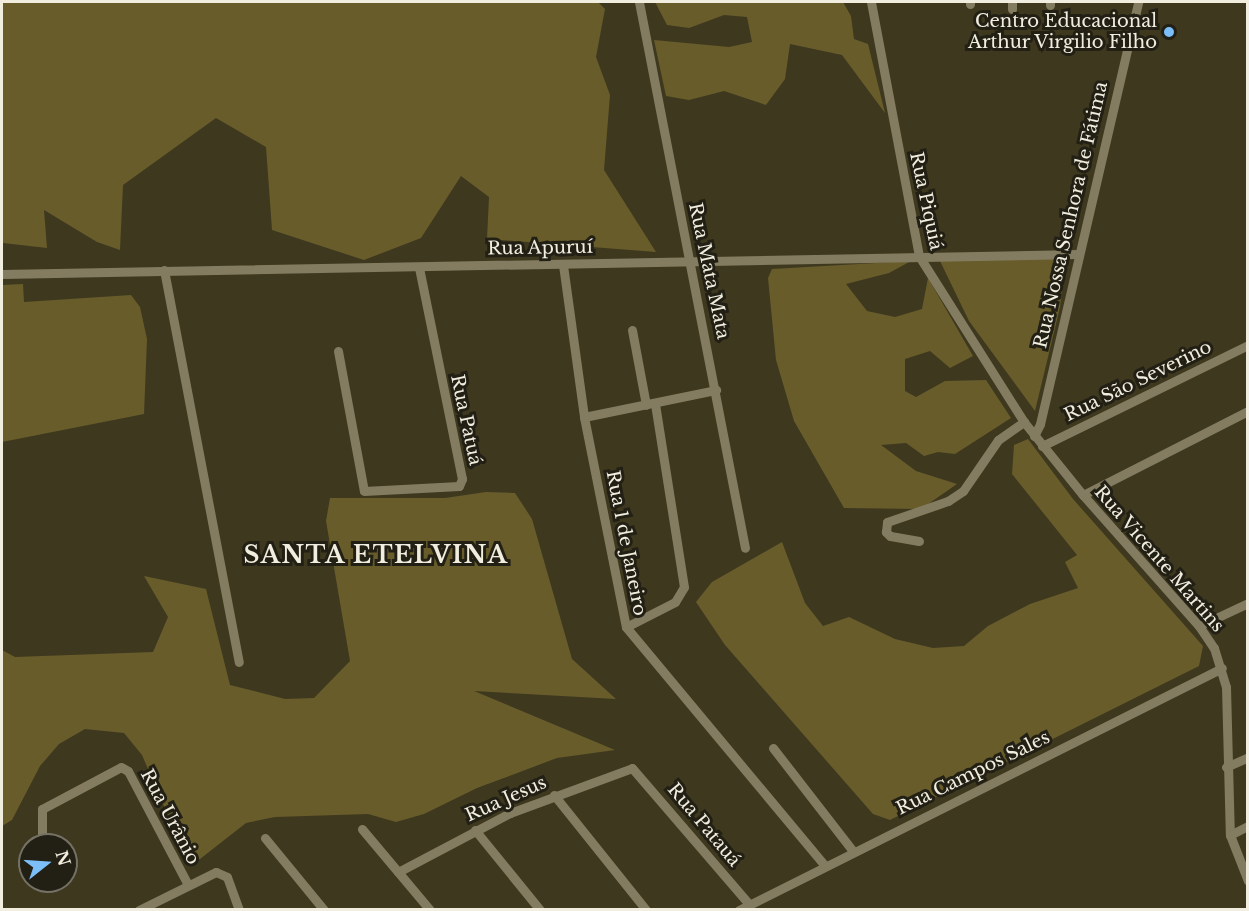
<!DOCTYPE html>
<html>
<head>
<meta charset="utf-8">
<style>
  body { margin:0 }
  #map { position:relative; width:1249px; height:911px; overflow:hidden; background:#3e381f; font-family:"Libre Baskerville",serif }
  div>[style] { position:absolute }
  .green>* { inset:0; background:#685c2b }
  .minor>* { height:9px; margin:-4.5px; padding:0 4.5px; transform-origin:4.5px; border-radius:4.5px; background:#837c61 }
  .dots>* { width:16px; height:16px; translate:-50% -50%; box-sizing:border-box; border:3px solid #221f14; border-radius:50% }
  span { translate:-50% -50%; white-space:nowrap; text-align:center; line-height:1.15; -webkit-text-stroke:6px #221f14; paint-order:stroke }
  .poi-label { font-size:18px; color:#f2eedf }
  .right { translate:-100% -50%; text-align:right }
  .street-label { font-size:18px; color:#f2eedf }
  .district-label { font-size:24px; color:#f2eedf; font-weight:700; letter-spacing:1.5px }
  .frame { position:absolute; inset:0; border:3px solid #f2eedf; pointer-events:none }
  .north { position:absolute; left:18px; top:833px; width:60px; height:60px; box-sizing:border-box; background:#221f14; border:2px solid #757265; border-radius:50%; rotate:73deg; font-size:16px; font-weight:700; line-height:24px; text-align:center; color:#f2eedf }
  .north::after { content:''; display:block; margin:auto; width:21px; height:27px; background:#7bbef8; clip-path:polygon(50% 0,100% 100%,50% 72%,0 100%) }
</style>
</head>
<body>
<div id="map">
  <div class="green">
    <div style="clip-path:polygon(2px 2px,598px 2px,605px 9px,596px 57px,610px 95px,604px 170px,656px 252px,487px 239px,489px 197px,461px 176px,421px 238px,364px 260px,272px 230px,266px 147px,216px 118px,123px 185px,120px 250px,97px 242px,44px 210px,47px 248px,3px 243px)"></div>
    <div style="clip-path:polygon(655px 2px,843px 2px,851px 16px,854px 39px,868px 44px,885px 113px,842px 55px,790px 44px,785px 79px,766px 105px,724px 91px,689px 100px,666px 96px,654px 40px,729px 47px,752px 42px,747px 17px,724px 15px,689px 28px,667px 25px)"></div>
    <div style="clip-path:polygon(1060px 257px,1064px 275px,1060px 307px,1035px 411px,969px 321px,940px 261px)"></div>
    <div style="clip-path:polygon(911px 261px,889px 273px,846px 284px,867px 311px,895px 317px,922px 309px,928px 278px,973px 356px,950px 368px,930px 351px,905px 359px,905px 391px,916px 397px,945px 381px,986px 380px,1011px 418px,955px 454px,938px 452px,924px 456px,906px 443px,881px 445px,916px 471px,957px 484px,921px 509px,844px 508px,794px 421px,776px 360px,768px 278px,772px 269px)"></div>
    <div style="clip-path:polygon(23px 284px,24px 302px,131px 295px,140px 307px,147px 339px,144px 414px,2px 442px,2px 285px)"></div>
    <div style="clip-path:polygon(1028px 439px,1073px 499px,1203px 646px,1199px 666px,890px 820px,873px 814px,725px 645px,696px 602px,712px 582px,782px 542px,805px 603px,823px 626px,849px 617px,895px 639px,933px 648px,964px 646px,988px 626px,1030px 604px,1078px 588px,1065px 562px,1077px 555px,1012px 474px,1014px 445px)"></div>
    <div style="clip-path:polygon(486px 492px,515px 493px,532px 519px,572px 659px,616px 699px,474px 691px,615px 750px,557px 758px,477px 788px,424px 814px,396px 822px,368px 814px,275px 817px,246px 823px,200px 859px,187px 860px,142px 755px,124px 733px,85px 729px,59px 744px,40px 766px,12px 820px,2px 826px,2px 650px,15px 657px,153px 652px,168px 617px,144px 576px,206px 589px,230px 685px,285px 699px,314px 698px,350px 661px,326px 521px,330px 498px,445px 498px)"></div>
  </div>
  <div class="minor">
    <div style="left:639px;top:2px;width:556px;rotate:79.01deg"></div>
    <div style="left:871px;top:2px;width:258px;rotate:79.3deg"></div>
    <div style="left:919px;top:256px;width:196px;rotate:57.7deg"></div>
    <div style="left:1024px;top:422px;width:94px;rotate:51.1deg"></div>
    <div style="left:1083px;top:495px;width:175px;rotate:48.5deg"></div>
    <div style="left:1199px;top:626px;width:27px;rotate:56deg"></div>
    <div style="left:1214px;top:648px;width:41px;rotate:72.9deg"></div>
    <div style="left:1226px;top:687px;width:148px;rotate:88.5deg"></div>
    <div style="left:1230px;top:835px;width:49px;rotate:68.6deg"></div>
    <div style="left:1012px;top:2px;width:7px;rotate:90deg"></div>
    <div style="left:1050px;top:2px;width:3px;rotate:90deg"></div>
    <div style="left:970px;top:4px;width:2px;rotate:-90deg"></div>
    <div style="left:563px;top:265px;width:153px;rotate:82.1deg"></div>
    <div style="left:584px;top:417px;width:214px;rotate:78.7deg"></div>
    <div style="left:626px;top:627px;width:311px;rotate:50.2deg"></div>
    <div style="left:164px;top:270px;width:399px;rotate:79.2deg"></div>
    <div style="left:2px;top:274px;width:1077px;rotate:-1.06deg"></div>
    <div style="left:632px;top:330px;width:76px;rotate:79.4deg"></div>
    <div style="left:338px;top:351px;width:142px;rotate:79.5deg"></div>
    <div style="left:364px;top:491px;width:95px;rotate:-3deg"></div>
    <div style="left:459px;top:486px;width:8px;rotate:-67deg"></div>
    <div style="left:462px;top:479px;width:216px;rotate:-101.5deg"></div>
    <div style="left:584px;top:417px;width:135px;rotate:-11.6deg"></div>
    <div style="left:1034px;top:436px;width:13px;rotate:-63deg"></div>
    <div style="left:1040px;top:424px;width:433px;rotate:-76.9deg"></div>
    <div style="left:1042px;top:446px;width:229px;rotate:-26.1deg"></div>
    <div style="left:1083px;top:495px;width:185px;rotate:-27deg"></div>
    <div style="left:919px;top:541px;width:29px;rotate:-170deg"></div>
    <div style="left:890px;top:536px;width:6px;rotate:-135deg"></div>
    <div style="left:886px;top:532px;width:10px;rotate:-84deg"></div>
    <div style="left:887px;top:522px;width:65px;rotate:-19deg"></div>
    <div style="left:948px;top:501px;width:18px;rotate:-34deg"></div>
    <div style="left:963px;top:491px;width:62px;rotate:-55.5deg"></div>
    <div style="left:998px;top:440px;width:32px;rotate:-35deg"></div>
    <div style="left:1199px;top:626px;width:54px;rotate:-25.1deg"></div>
    <div style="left:626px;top:627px;width:55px;rotate:-27deg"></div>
    <div style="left:675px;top:602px;width:17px;rotate:-59deg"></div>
    <div style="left:684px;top:587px;width:186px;rotate:-99deg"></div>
    <div style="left:773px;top:748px;width:130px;rotate:52.2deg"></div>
    <div style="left:1226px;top:767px;width:24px;rotate:-24deg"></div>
    <div style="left:554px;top:795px;width:147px;rotate:51.3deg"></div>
    <div style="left:362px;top:829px;width:106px;rotate:50deg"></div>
    <div style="left:475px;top:830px;width:103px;rotate:50.9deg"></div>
    <div style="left:1230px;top:835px;width:20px;rotate:-27deg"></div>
    <div style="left:265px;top:838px;width:93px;rotate:50.7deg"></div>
    <div style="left:42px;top:845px;width:36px;rotate:-90deg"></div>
    <div style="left:42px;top:809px;width:89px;rotate:-28deg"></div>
    <div style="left:121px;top:767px;width:8px;rotate:30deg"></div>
    <div style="left:128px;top:771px;width:129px;rotate:62.2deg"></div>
    <div style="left:398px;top:872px;width:127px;rotate:-27.8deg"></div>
    <div style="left:510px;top:813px;width:130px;rotate:-20.2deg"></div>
    <div style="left:632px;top:768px;width:179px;rotate:49.3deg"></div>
    <div style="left:139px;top:910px;width:86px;rotate:-26.3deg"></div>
    <div style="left:216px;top:872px;width:12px;rotate:24deg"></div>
    <div style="left:227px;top:877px;width:35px;rotate:70deg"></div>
    <div style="left:739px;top:910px;width:540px;rotate:-26.61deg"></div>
  </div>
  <div class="dots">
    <div style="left:1169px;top:32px;background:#7bbef8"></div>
  </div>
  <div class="poi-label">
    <span class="right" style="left:1157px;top:32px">Centro Educacional<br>Arthur Virgilio Filho</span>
  </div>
  <div class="street-label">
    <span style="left:926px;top:201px;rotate:78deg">Rua Piquiá</span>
    <span style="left:1071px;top:215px;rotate:-77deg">Rua Nossa Senhora de Fátima</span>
    <span style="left:540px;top:248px;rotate:-1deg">Rua Apuruí</span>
    <span style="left:709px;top:271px;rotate:78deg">Rua Mata Mata</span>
    <span style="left:1138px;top:381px;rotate:-26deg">Rua São Severino</span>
    <span style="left:466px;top:420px;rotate:78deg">Rua Patuá</span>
    <span style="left:626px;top:543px;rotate:79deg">Rua 1 de Janeiro</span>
    <span style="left:1159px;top:559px;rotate:49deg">Rua Vicente Martins</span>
    <span style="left:973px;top:773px;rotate:-26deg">Rua Campos Sales</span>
    <span style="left:506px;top:799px;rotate:-24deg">Rua Jesus</span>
    <span style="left:170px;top:817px;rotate:62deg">Rua Urânio</span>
    <span style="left:704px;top:825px;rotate:50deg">Rua Patauá</span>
  </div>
  <div class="district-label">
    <span style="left:376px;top:555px">SANTA ETELVINA</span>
  </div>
  <div class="frame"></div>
  <div class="north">N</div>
</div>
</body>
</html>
